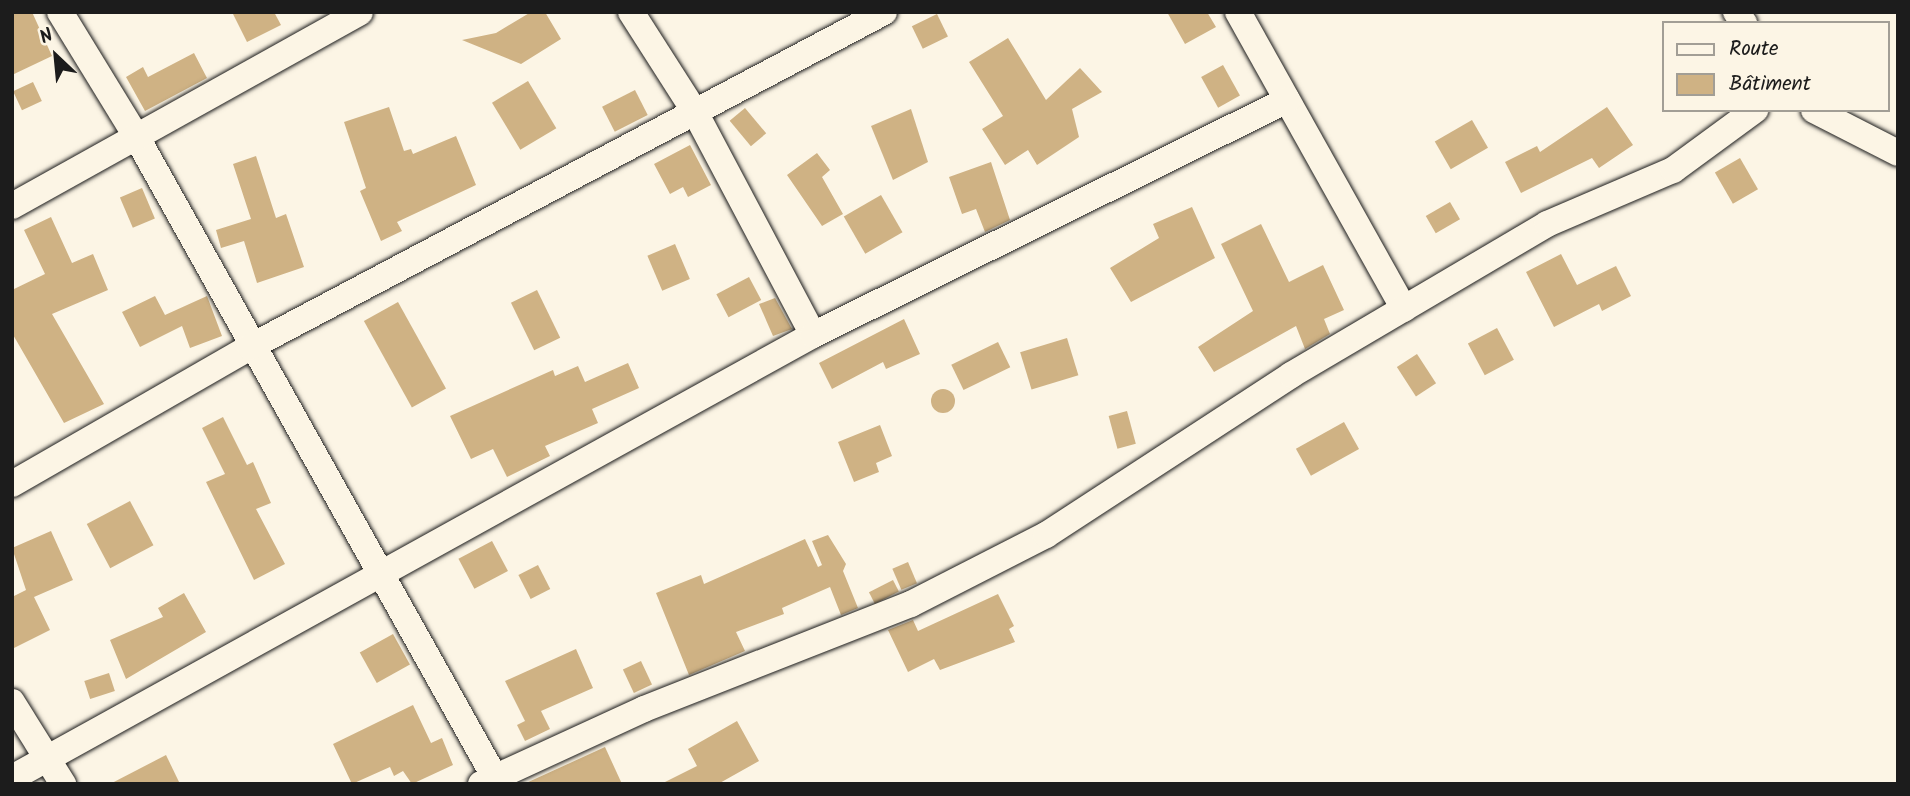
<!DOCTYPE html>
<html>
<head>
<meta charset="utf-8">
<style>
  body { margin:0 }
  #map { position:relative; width:1910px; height:796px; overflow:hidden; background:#fcf5e5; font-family:Kalam,sans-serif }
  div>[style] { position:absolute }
  .building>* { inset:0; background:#cfb284; transform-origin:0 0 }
  .round { border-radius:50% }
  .roads { filter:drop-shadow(0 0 2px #1c1c1c) drop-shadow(0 0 2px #1c1c1c) }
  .minor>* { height:26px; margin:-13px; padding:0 13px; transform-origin:13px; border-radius:13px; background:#fcf5e5 }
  span { translate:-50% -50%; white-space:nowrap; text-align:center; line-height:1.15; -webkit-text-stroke:5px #fcf5e5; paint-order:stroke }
  .frame { position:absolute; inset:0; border:14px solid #1c1c1c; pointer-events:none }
  .legend { position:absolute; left:1662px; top:21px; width:228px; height:91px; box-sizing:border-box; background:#fcf5e5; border:2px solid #a29e95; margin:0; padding:9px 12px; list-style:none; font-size:21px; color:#1c1c1c }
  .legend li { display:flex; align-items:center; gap:14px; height:35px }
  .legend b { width:35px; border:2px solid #a29e95 }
  .north { position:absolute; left:21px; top:21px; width:70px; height:70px; -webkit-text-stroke:5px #fcf5e5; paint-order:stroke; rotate:334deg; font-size:19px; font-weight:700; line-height:28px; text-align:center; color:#1c1c1c }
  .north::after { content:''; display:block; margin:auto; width:24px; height:32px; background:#1c1c1c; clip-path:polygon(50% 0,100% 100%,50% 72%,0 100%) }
</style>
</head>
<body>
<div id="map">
  <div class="building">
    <div style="clip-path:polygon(12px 12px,32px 12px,52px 56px,12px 75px)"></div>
    <div style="clip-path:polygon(232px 12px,274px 12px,281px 25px,247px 42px)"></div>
    <div style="clip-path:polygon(531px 12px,545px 12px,561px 39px,521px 64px,462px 40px,496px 33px)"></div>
    <div style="clip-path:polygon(1167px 12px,1207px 12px,1216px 27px,1185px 44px)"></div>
    <div style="left:937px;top:14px;width:25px;height:28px;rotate:64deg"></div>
    <div style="clip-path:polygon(1008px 38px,1046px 100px,1080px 68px,1102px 92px,1072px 109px,1079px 137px,1037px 165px,1028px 150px,1005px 165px,982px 129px,1003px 116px,969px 62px)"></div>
    <div style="clip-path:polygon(194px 53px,207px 78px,145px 111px,126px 77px,143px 67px,148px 77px)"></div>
    <div style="left:1223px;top:65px;width:35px;height:25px;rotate:61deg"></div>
    <div style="left:528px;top:81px;width:55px;height:42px;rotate:59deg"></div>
    <div style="left:33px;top:82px;width:21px;height:22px;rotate:65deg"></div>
    <div style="left:635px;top:90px;width:28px;height:37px;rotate:63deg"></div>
    <div style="clip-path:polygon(389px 107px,404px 151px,411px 149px,413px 154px,456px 136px,476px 185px,397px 222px,402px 231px,381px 241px,360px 191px,366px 188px,344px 122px)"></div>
    <div style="clip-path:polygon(1607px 107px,1633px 145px,1599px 168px,1592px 158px,1521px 193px,1505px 162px,1537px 146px,1540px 152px)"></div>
    <div style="left:745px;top:108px;width:33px;height:20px;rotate:50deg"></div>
    <div style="clip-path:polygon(911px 109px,928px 162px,893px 180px,871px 126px)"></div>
    <div style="left:1472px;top:120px;width:32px;height:43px;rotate:60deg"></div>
    <div style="clip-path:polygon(690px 145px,711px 185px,688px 197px,683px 187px,670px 194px,654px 164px)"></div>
    <div style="clip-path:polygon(817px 153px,830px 170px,822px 177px,843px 214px,822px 226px,787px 175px)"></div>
    <div style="clip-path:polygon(256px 156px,276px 218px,286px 214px,304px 267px,257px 283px,244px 241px,221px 248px,216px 230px,251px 219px,233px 164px)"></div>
    <div style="left:1740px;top:158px;width:36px;height:29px;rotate:60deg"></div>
    <div style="clip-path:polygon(991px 162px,1010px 220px,985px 232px,976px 209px,962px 214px,949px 177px)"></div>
    <div style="left:142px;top:188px;width:33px;height:24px;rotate:67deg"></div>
    <div style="left:881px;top:195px;width:43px;height:43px;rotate:60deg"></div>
    <div style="left:1450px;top:202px;width:20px;height:28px;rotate:60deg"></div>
    <div style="clip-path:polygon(1192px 207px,1215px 258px,1131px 302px,1110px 268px,1159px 238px,1153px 224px)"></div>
    <div style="clip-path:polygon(51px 217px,72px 263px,93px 254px,108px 290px,52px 314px,104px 404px,64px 423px,12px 333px,12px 290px,45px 274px,24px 230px)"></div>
    <div style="clip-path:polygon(1261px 224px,1289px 282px,1323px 265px,1344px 310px,1324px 319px,1330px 334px,1305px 349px,1296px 326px,1214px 372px,1198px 347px,1253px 311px,1221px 244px)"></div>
    <div style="left:675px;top:244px;width:38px;height:30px;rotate:67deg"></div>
    <div style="clip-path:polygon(1561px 254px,1577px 285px,1616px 266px,1631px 296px,1602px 311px,1599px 304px,1554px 327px,1526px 272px)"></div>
    <div style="left:749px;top:277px;width:26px;height:37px;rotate:62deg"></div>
    <div style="left:537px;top:290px;width:53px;height:29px;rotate:64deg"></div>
    <div style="clip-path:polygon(155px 296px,165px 315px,207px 296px,222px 336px,190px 348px,182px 326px,140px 347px,122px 312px)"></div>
    <div style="clip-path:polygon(775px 298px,792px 329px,773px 336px,759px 304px)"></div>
    <div style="left:398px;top:302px;width:99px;height:39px;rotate:61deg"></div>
    <div style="clip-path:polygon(904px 319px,920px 354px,886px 369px,883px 362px,832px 389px,819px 363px)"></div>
    <div style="left:1497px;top:328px;width:36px;height:33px;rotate:62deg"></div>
    <div style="left:1067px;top:338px;width:39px;height:49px;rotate:73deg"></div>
    <div style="left:998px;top:342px;width:28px;height:52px;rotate:64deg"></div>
    <div style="left:1417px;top:354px;width:35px;height:24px;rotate:57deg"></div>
    <div style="clip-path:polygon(628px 363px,639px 388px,592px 409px,598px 423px,545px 446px,550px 456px,507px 477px,493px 449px,471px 459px,450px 416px,553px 370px,555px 376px,578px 366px,585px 382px)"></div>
    <div class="round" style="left:931px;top:389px;width:24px;height:24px"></div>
    <div style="left:1127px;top:411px;width:34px;height:19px;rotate:75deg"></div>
    <div style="clip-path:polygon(223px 417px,247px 465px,253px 462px,271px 503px,256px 509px,285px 564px,254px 580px,206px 482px,225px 474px,202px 428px)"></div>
    <div style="left:1344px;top:422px;width:31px;height:55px;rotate:61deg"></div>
    <div style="clip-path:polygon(880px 425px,892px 456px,876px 463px,879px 472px,854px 482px,838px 442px)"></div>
    <div style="left:130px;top:501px;width:50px;height:49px;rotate:62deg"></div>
    <div style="clip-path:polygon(51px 531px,73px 580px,34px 597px,50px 630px,12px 649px,12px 597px,26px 590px,12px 548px)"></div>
    <div style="clip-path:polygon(828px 535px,846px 564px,843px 571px,858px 608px,841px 615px,830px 587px,782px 608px,784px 614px,736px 632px,745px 651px,689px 675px,656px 593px,701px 575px,704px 584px,805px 539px,818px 567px,822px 565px,812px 541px)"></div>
    <div style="left:492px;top:541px;width:34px;height:38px;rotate:62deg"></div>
    <div style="left:908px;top:562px;width:23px;height:17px;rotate:67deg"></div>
    <div style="left:538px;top:565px;width:27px;height:22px;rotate:63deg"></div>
    <div style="left:893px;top:580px;width:13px;height:27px;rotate:63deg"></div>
    <div style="clip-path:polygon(184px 593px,206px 632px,126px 679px,110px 640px,163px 617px,158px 608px)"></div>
    <div style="clip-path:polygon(998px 594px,1014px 626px,1009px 629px,1015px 642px,940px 670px,934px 659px,908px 672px,888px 630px,913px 620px,918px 631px)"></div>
    <div style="left:393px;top:634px;width:35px;height:38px;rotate:61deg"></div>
    <div style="clip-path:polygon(576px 649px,593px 688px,541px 711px,550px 729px,525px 741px,517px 725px,525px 721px,505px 681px)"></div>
    <div style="left:641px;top:661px;width:26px;height:20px;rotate:65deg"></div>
    <div style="left:109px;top:673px;width:19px;height:26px;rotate:72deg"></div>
    <div style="clip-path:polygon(413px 705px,431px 743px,442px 738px,453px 765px,412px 784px,403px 771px,394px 776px,390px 767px,352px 784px,333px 744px)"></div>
    <div style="clip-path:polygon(737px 721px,759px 761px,718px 784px,661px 784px,697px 766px,688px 749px)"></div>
    <div style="clip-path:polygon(605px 747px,622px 784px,524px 784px)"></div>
    <div style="clip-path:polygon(166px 755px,180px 784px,110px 784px)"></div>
  </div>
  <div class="roads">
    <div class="minor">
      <div style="left:60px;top:12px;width:145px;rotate:58.5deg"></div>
      <div style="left:136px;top:136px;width:733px;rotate:60.78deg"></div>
      <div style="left:631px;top:12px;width:119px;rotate:57.4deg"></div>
      <div style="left:695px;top:112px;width:252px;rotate:62.1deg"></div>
      <div style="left:1238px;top:12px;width:340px;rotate:60.8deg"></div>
      <div style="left:1736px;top:12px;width:14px;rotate:54deg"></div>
      <div style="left:1814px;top:110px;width:94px;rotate:27.1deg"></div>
      <div style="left:12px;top:206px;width:398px;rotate:-29.1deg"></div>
      <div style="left:12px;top:484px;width:275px;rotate:-29.9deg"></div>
      <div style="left:250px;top:347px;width:717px;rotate:-27.85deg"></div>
      <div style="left:12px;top:702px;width:97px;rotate:58.1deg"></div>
      <div style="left:12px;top:778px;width:915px;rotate:-28.95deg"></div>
      <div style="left:813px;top:335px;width:529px;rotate:-26.37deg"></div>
      <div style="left:481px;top:784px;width:179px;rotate:-24.7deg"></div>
      <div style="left:644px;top:709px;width:287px;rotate:-21.5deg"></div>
      <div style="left:911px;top:604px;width:152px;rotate:-27.1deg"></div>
      <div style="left:1046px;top:535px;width:293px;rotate:-33.1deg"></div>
      <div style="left:1291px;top:375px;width:297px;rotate:-30.5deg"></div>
      <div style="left:1547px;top:224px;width:137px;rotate:-23.2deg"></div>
      <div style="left:1673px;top:170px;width:102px;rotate:-36.2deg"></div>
    </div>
  </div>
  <div class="frame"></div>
  <ul class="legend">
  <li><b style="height:9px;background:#fcf5e5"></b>Route</li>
  <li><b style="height:19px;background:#cfb284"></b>Bâtiment</li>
  </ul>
  <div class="north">N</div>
</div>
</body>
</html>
